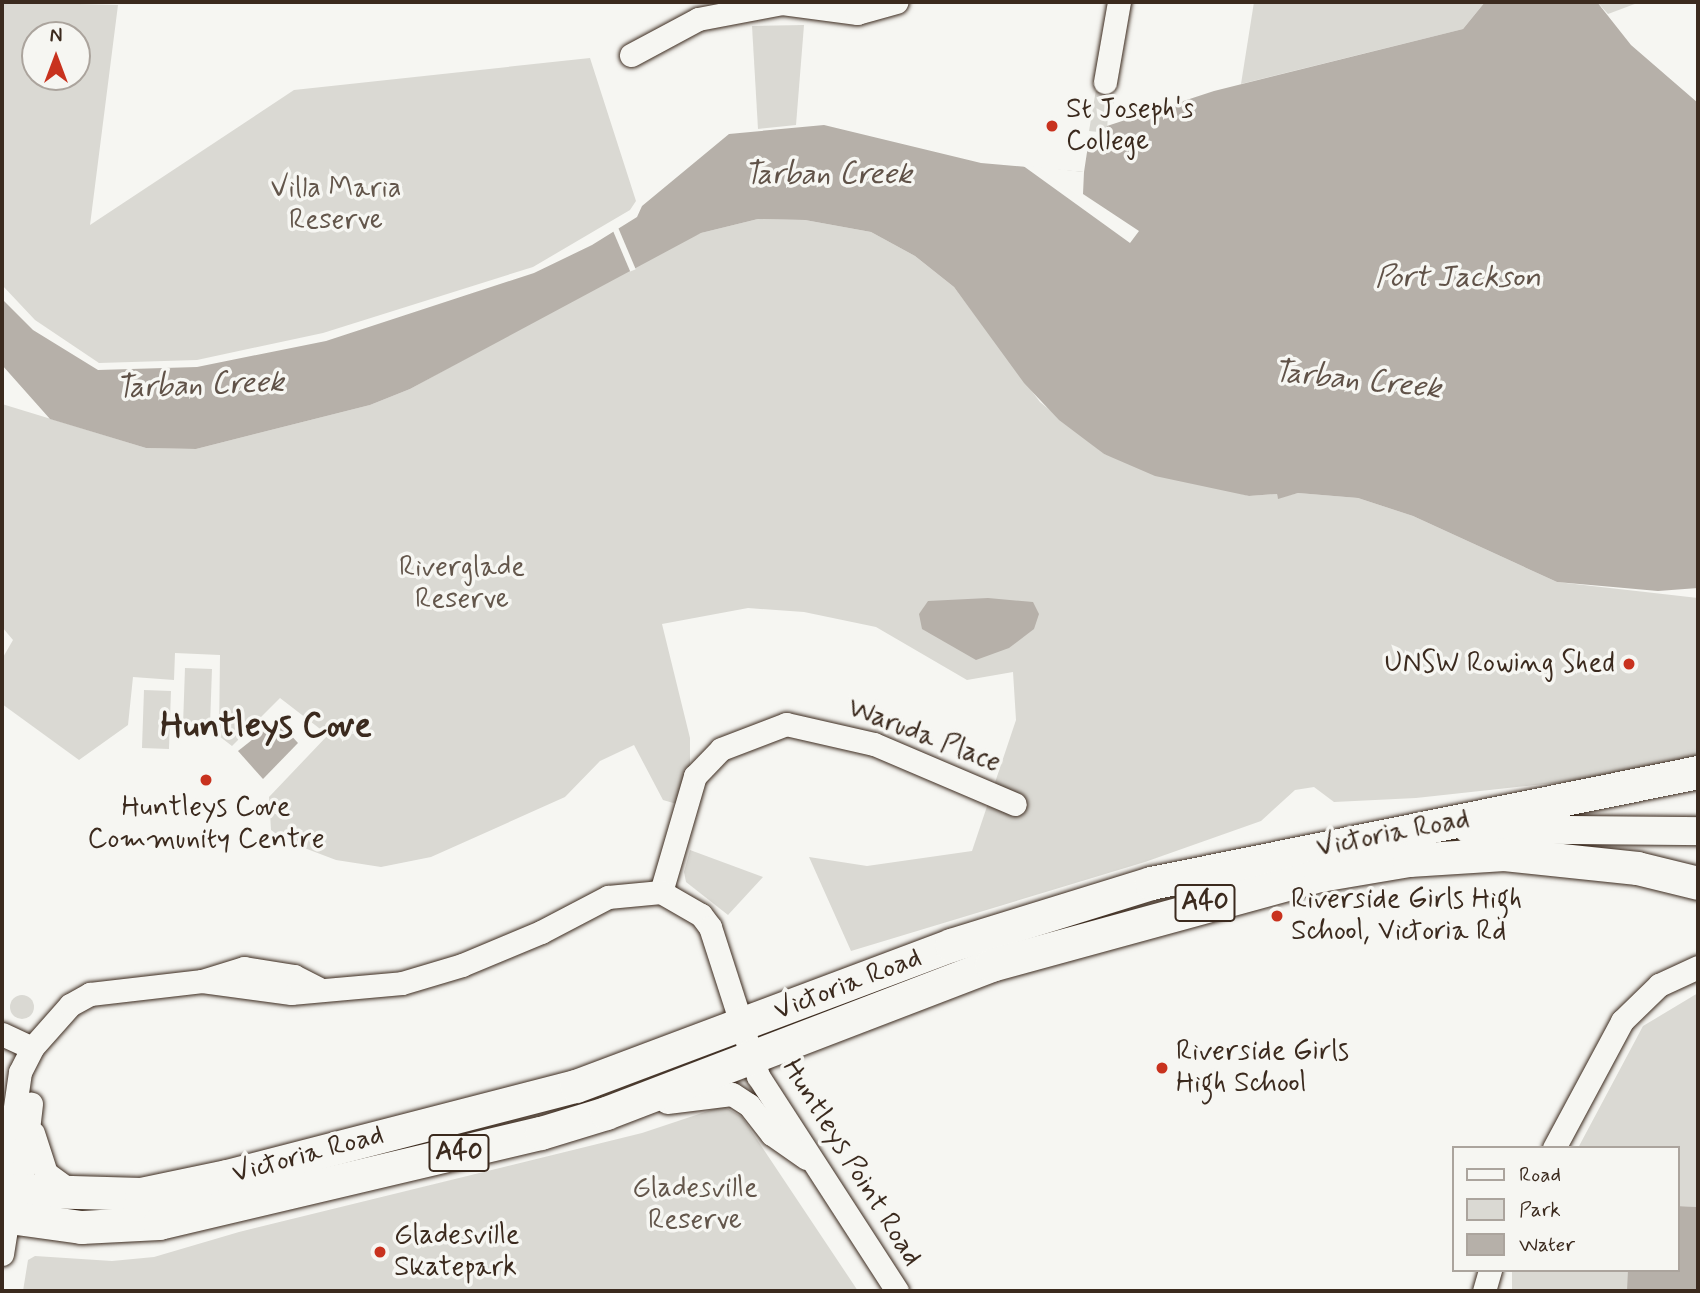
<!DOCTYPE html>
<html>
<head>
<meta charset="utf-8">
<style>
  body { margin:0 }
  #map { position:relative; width:1700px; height:1293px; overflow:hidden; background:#f6f6f2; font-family:Mynerve,sans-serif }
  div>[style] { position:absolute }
  .green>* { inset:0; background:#dad9d3; transform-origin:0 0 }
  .round { border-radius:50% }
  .water>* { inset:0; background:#b6b0a9 }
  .pier>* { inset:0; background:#f6f6f2; transform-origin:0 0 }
  .roads { filter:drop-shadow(0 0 2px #3b2a1e) drop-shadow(0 0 2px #3b2a1e) }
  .minor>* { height:23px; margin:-11.5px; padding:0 11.5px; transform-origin:11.5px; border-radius:11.5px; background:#f6f6f2 }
  .major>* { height:28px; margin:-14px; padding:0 14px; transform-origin:14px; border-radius:14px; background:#f6f6f2 }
  .highway>* { height:33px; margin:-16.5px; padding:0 16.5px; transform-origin:16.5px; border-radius:16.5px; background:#f6f6f2 }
  .dots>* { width:19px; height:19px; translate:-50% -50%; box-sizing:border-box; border:4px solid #f6f6f2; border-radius:50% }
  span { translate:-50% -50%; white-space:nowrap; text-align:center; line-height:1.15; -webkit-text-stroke:7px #f6f6f2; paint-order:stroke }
  .shield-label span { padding:2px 5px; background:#f6f6f2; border:2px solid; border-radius:5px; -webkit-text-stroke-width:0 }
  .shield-label { font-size:26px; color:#3b2a1e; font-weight:700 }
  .poi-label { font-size:28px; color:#3b2a1e }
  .left { translate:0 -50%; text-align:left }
  .right { translate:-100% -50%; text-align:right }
  .park-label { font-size:28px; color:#63564b }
  .street-label { font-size:28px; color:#3b2a1e }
  .water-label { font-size:30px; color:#605248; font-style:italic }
  .district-label { font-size:35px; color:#3b2a1e; font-weight:700 }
  .frame { position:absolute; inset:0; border:4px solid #3b2a1e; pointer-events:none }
  .legend { position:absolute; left:1452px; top:1146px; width:228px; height:126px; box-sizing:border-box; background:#f6f6f2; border:2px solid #aba49d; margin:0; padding:9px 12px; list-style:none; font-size:21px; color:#3b2a1e }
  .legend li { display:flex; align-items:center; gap:14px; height:35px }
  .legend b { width:35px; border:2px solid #aba49d }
  .north { position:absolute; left:21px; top:21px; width:70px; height:70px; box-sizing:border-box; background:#f6f6f2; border:2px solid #aba49d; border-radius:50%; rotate:0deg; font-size:19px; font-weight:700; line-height:28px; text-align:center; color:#3b2a1e }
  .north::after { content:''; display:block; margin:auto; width:24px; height:32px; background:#c8321e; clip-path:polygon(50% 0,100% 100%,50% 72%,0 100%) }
</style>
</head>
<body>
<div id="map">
  <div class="green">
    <div style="clip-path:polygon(evenodd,2px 2px,118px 5px,90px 225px,294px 90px,590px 58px,636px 201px,630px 210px,533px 267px,323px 333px,197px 360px,99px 363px,35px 320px,2px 285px,2px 2px,35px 35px,77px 35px,77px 77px,35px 77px,35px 35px)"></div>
    <div style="clip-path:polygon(1254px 2px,1485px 2px,1463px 29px,1241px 84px)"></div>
    <div style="clip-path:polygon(1597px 2px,1640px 2px,1608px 14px)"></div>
    <div style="clip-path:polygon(804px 25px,796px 125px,758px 129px,752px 26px)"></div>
    <div style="clip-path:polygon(1098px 78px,1107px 98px,1115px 101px,1108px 111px,1107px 133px,1089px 131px)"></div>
    <div style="clip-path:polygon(758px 219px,805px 220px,871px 232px,915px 256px,954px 287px,1040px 402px,1104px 454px,1249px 496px,1277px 494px,1278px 498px,1298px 493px,1358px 498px,1413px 516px,1557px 582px,1698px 598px,1698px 758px,1582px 780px,1416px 798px,1334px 802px,1314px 787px,1295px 790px,1261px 821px,1145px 862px,851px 951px,809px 857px,867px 866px,972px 851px,1016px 720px,1013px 672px,967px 680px,876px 627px,804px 612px,748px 608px,662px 624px,690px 738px,690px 773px,680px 805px,663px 800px,634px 745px,600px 761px,565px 797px,431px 857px,381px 867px,336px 860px,286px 841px,271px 830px,269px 797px,328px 735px,280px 698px,232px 746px,219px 736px,220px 655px,175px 653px,174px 680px,133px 677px,128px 725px,79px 760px,2px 704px,2px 659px,13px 640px,2px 627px,2px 404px,146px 448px,196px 449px,370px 405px,410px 389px,667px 248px,701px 233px)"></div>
    <div style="left:185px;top:668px;width:27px;height:58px;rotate:2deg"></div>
    <div style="left:144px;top:690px;width:27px;height:58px;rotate:2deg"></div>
    <div style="clip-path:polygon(690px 850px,763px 877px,728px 915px,686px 882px,684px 872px)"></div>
    <div style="clip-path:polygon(1698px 993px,1698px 1207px,1677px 1206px,1677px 1148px,1578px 1148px,1643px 1026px)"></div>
    <div class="round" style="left:10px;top:995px;width:24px;height:24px"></div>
    <div style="clip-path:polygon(723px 1106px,742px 1117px,858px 1291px,23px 1291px,28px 1260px,35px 1256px,112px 1261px,154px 1257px,239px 1232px,642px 1133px)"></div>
    <div style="left:1512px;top:1270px;width:116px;height:24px"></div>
  </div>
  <div class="water">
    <div style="clip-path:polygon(1485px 2px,1597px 2px,1631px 45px,1698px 103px,1698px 588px,1658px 591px,1557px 582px,1413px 516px,1358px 498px,1298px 493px,1278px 499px,1277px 494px,1249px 496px,1155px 476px,1104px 454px,1059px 420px,1024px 383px,954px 287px,915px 256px,871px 232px,805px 220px,758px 219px,701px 233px,410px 389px,370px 405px,196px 449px,146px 448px,50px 419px,2px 365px,2px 299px,33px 330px,98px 370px,197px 367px,326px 341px,534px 273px,592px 245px,637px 217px,642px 206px,729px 134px,824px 125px,981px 163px,1084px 172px,1089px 139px,1105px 135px,1107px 126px,1214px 91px,1463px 29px)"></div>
    <div style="clip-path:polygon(988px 598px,1033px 602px,1039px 614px,1034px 629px,1009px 648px,976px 660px,922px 629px,919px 614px,928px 601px)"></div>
    <div style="clip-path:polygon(277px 720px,298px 743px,263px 779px,238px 751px)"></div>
    <div style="clip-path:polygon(1677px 1206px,1698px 1207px,1698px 1291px,1627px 1291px,1628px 1270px,1677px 1270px)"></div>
  </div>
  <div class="pier">
    <div style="clip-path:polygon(1022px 165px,1084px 172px,1083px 194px,1139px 231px,1130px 243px)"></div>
    <div style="left:617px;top:225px;width:48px;height:6px;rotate:67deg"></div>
  </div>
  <div class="roads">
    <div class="minor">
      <div style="left:631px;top:55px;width:76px;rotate:-28.2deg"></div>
      <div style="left:698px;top:19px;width:86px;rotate:-10.8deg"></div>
      <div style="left:782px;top:3px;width:76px;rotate:7.6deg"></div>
      <div style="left:857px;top:13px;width:41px;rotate:-15.8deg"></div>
      <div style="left:1105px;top:82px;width:81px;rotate:-80.1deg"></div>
      <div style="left:661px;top:892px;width:121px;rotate:-73.7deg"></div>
      <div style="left:695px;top:776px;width:37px;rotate:-46deg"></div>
      <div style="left:721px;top:749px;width:70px;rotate:-21deg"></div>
      <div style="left:786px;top:724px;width:90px;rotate:12.8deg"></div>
      <div style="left:874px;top:744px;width:153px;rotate:23.1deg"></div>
      <div style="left:202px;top:981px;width:90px;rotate:7.7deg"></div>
      <div style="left:291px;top:993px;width:111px;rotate:-5.1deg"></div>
      <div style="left:402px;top:983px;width:63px;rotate:-16.7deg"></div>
      <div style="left:462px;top:965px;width:86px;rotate:-22.7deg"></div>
      <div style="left:541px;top:932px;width:76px;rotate:-27.6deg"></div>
      <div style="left:608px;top:897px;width:53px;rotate:-5.4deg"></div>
      <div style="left:661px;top:892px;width:46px;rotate:29.9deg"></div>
      <div style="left:701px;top:915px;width:15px;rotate:53deg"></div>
      <div style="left:710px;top:927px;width:157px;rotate:72.1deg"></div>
      <div style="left:758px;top:1076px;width:256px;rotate:57.1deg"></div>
      <div style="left:2px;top:1034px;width:33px;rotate:25deg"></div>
      <div style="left:667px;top:1102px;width:65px;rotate:-7deg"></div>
      <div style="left:732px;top:1094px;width:20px;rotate:33deg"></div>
      <div style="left:749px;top:1105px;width:37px;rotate:52deg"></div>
      <div style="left:772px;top:1134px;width:42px;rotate:35.2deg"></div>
      <div style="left:33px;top:1133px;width:42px;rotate:72deg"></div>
      <div style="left:46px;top:1173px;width:31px;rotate:36deg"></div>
      <div style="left:1554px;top:1148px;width:144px;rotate:-61.8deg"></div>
      <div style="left:1622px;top:1021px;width:52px;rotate:-44.2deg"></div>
      <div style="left:1659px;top:985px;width:43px;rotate:-24.8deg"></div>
      <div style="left:6px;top:1204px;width:14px;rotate:-102deg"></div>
      <div style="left:3px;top:1190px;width:119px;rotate:-81.8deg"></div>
      <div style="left:20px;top:1072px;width:27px;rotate:-63deg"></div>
      <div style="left:32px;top:1048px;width:57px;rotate:-48.5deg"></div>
      <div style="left:70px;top:1005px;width:23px;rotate:-29deg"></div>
      <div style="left:90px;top:994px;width:113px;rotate:-6.6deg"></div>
      <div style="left:202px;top:981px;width:44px;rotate:-17.2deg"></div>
      <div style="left:244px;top:968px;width:51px;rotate:9.1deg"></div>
      <div style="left:294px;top:976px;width:27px;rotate:27deg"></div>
      <div style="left:2px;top:1254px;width:36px;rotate:-81deg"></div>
      <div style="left:8px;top:1218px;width:32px;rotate:-66deg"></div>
      <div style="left:21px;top:1189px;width:86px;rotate:-83.3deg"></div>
      <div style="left:1484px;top:1291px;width:22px;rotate:-74deg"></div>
    </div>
    <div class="major">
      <div style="left:1468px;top:829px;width:230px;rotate:0.5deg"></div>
    </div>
    <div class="highway">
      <div style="left:2px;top:1190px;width:139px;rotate:1.6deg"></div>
      <div style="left:141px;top:1194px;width:88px;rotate:-11.8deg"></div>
      <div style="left:227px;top:1176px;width:360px;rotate:-14.5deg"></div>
      <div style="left:576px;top:1086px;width:401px;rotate:-20.6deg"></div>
      <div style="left:951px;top:945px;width:209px;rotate:-17.2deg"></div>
      <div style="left:1151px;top:883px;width:558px;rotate:-11.47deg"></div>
      <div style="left:2px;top:1216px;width:80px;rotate:7.9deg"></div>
      <div style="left:81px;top:1227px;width:78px;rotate:-2.9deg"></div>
      <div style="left:159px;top:1223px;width:392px;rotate:-13.3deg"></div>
      <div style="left:541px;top:1133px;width:68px;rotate:-17.1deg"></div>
      <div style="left:606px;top:1113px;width:412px;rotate:-21deg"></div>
      <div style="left:991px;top:965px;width:341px;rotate:-15.3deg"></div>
      <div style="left:1320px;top:875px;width:90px;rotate:-9.6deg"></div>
      <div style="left:1409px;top:860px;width:95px;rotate:-3.6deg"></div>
      <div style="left:1504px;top:854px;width:134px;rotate:6deg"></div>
      <div style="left:1637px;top:868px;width:63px;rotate:13.8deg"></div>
    </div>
  </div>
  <div class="dots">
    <div style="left:1052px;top:126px;background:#c8321e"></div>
    <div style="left:1629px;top:664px;background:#c8321e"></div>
    <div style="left:206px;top:780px;background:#c8321e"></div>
    <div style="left:1277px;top:916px;background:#c8321e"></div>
    <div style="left:1162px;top:1068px;background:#c8321e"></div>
    <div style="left:380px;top:1252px;background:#c8321e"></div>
  </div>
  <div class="shield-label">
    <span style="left:1205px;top:903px">A40</span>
    <span style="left:459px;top:1153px">A40</span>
  </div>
  <div class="poi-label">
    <span class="left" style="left:1066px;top:126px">St Joseph's<br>College</span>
    <span class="right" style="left:1615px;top:664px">UNSW Rowing Shed</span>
    <span style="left:206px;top:824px">Huntleys Cove<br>Community Centre</span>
    <span class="left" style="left:1291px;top:916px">Riverside Girls High<br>School, Victoria Rd</span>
    <span class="left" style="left:1176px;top:1068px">Riverside Girls<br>High School</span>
    <span class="left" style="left:394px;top:1252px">Gladesville<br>Skatepark</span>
  </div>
  <div class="park-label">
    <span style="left:336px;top:205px">Villa Maria<br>Reserve</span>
    <span style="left:462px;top:584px">Riverglade<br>Reserve</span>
    <span style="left:695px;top:1205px">Gladesville<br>Reserve</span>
  </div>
  <div class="street-label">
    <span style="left:924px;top:736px;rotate:21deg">Waruda Place</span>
    <span style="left:1393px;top:834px;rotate:-11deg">Victoria Road</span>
    <span style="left:848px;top:985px;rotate:-21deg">Victoria Road</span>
    <span style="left:308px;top:1155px;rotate:-15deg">Victoria Road</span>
    <span style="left:851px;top:1163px;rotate:58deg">Huntleys Point Road</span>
  </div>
  <div class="water-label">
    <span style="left:828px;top:175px">Tarban Creek</span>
    <span style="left:1458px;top:278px">Port Jackson</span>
    <span style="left:1357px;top:381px;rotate:6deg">Tarban Creek</span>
    <span style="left:200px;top:386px;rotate:-2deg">Tarban Creek</span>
  </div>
  <div class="district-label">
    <span style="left:266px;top:726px">Huntleys Cove</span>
  </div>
  <div class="frame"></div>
  <ul class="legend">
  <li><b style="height:9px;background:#f6f6f2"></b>Road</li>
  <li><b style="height:19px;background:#dad9d3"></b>Park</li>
  <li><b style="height:19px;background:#b6b0a9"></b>Water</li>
  </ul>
  <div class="north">N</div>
</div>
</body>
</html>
